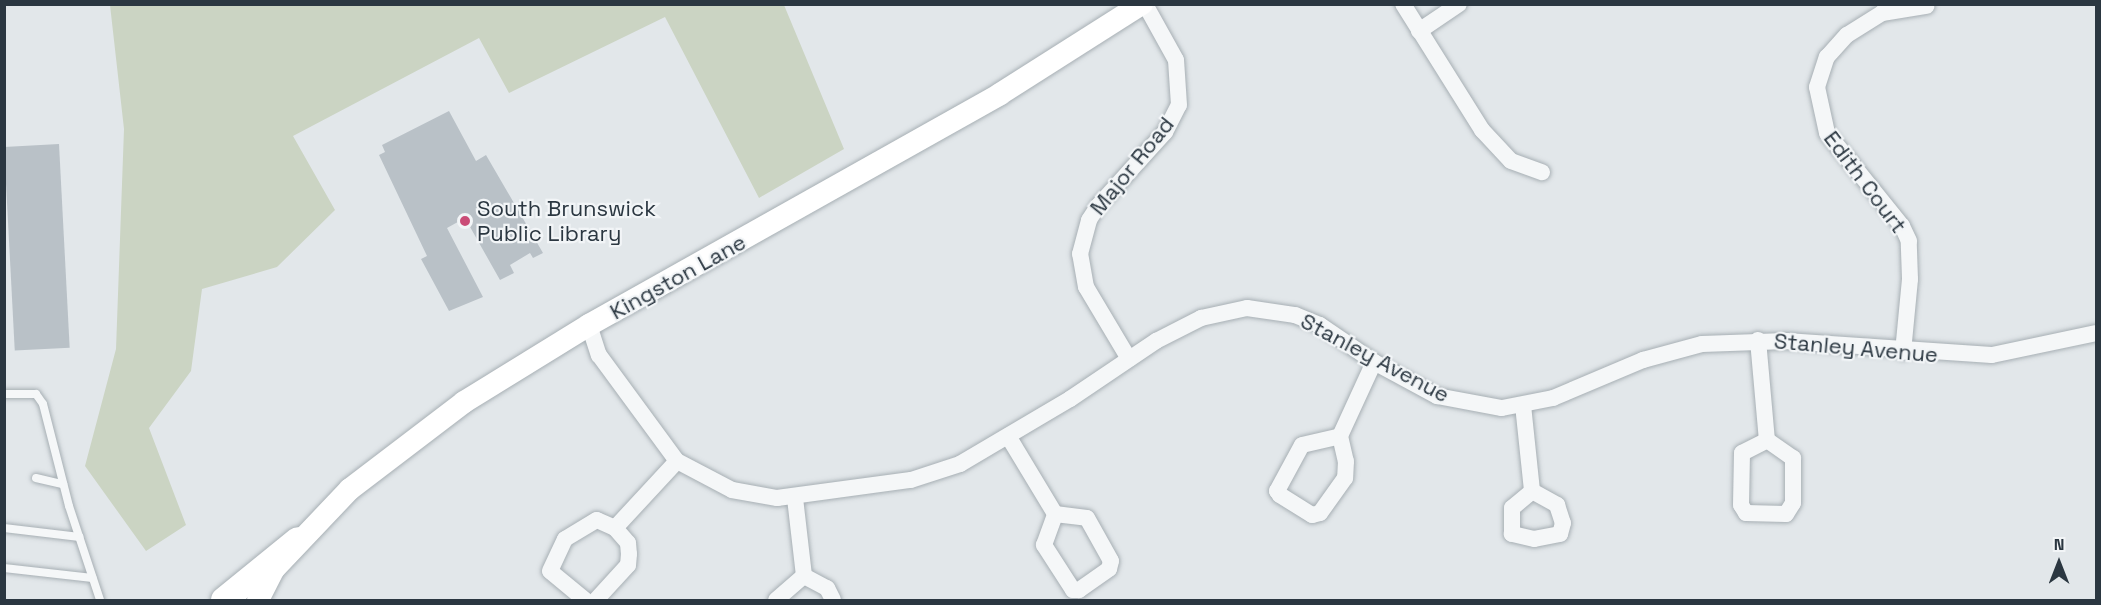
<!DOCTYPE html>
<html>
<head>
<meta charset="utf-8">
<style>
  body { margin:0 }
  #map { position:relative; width:2101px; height:605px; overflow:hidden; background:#e2e7ea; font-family:"Space Grotesk",sans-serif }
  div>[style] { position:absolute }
  .green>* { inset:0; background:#cbd4c3 }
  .building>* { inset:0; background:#b9c1c7; transform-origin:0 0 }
  .roads { filter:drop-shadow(0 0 2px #a7afb4) drop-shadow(0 0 2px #a7afb4) }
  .lane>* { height:8px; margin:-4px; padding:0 4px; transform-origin:4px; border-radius:4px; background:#f5f7f8 }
  .street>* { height:16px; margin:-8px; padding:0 8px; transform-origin:8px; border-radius:8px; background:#f5f7f8 }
  .secondary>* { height:22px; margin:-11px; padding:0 11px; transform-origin:11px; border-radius:11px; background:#fff }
  .primary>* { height:26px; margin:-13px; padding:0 13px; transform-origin:13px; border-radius:13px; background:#fff }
  .dots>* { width:16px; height:16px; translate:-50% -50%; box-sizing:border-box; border:3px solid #f2f5f7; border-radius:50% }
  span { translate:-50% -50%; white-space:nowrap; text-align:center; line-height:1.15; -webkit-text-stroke:4.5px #f2f5f7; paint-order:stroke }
  .street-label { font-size:22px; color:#2b3741 }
  .poi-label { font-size:22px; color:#2b3741 }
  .left { translate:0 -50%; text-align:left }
  .frame { position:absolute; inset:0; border:6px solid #2b3741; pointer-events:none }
  .north { position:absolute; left:2029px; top:533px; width:60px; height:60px; -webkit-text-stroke:4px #f2f5f7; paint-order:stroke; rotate:0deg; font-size:16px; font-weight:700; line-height:24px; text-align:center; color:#2b3741 }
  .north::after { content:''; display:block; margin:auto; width:21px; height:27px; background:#2b3741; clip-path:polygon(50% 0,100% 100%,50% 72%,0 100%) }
</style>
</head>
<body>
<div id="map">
  <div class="green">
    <div style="clip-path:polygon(110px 5px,784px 5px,844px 149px,759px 198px,665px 17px,509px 93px,479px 38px,293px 136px,335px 210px,277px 267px,202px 289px,191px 371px,149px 428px,186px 525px,146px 551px,85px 466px,116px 349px,124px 129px)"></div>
  </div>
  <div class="building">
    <div style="clip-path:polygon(449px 111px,476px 161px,486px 155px,543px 253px,533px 258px,530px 253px,510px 265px,514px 273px,500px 280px,465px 218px,447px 228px,483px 297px,449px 311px,421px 259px,427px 256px,379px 155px,385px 152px,382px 145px)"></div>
    <div style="left:59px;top:144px;width:204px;height:55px;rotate:87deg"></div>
  </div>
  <div class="roads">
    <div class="lane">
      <div style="left:4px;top:394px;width:32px"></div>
      <div style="left:36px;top:394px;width:12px;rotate:55deg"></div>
      <div style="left:43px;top:404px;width:105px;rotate:75.7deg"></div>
      <div style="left:69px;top:506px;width:99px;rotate:71.7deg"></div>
      <div style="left:36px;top:478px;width:28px;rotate:13deg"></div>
      <div style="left:4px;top:528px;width:76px;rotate:6.8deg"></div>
      <div style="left:4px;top:568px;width:89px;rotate:6.5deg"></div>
    </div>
    <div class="street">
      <div style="left:1403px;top:4px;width:149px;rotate:57.9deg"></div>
      <div style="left:1482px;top:130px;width:42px;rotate:46.9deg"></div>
      <div style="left:1511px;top:161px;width:33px;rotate:20deg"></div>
      <div style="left:1419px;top:31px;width:48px;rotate:-34deg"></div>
      <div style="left:589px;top:325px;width:32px;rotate:72deg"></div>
      <div style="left:599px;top:355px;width:132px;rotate:53.7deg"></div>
      <div style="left:677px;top:461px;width:62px;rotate:27.8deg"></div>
      <div style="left:732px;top:490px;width:46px;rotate:10.1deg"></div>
      <div style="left:777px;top:498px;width:135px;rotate:-7.7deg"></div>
      <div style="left:911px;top:480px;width:52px;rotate:-18.1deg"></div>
      <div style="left:960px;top:464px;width:128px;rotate:-30.6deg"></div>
      <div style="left:1070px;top:399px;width:104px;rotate:-34deg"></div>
      <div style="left:1156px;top:341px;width:51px;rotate:-27.1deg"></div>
      <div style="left:1201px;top:318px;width:47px;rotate:-12.3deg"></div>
      <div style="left:1247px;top:308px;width:49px;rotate:8.3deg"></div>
      <div style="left:1295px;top:315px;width:27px;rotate:22deg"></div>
      <div style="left:1320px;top:325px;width:65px;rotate:34.4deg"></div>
      <div style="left:1374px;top:362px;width:72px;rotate:28.4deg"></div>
      <div style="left:1437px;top:396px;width:66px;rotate:10.5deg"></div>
      <div style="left:1502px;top:408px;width:52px;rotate:-11.1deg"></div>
      <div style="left:1553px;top:398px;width:98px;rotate:-22.9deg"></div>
      <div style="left:1643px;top:360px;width:61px;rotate:-15.2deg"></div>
      <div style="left:1702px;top:344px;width:84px;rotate:-2deg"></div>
      <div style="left:1786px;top:341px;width:206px;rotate:3.9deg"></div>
      <div style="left:1992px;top:355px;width:106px;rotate:-11.9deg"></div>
      <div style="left:1758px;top:340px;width:100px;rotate:84.9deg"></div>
      <div style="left:1903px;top:352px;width:73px;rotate:-84.5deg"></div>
      <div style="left:1910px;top:279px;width:38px;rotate:-92deg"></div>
      <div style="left:1909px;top:241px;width:17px;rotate:-115deg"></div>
      <div style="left:1902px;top:226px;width:119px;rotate:-128.9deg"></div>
      <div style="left:1827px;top:133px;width:47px;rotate:-102.3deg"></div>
      <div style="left:1817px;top:87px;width:32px;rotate:-72deg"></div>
      <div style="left:1827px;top:57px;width:30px;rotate:-48deg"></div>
      <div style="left:1847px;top:35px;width:41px;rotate:-32.2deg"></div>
      <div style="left:1882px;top:13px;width:45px;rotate:-9deg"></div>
      <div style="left:1129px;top:359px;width:84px;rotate:-120.8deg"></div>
      <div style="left:1086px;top:287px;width:34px;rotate:-100deg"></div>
      <div style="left:1080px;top:254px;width:35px;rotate:-75deg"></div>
      <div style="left:1089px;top:220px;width:17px;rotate:-57deg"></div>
      <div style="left:1098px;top:206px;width:100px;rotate:-47.8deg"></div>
      <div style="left:1165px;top:132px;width:30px;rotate:-63deg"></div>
      <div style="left:1179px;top:105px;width:45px;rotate:-93.8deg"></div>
      <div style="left:1176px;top:60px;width:64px;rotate:-119deg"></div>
      <div style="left:1523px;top:405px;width:86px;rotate:84deg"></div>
      <div style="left:1008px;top:436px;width:91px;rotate:58.9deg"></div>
      <div style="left:1340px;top:436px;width:26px;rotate:77deg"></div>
      <div style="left:1346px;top:461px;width:17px;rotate:93deg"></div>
      <div style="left:1345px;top:478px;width:43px;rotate:125.5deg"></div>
      <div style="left:1320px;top:513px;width:8px;rotate:166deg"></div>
      <div style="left:1312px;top:515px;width:38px;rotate:-148deg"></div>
      <div style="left:1280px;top:495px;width:5px;rotate:-127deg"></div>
      <div style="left:1277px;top:491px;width:52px;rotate:-61.5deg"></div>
      <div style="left:1302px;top:445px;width:39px;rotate:-13deg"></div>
      <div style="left:1340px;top:436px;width:81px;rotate:-65.3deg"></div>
      <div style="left:1767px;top:440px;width:32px;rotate:35deg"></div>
      <div style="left:1793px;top:458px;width:45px;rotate:90deg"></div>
      <div style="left:1793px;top:503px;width:13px;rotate:122deg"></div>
      <div style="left:1786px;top:514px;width:40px;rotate:-178.6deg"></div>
      <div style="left:1746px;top:513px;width:9px;rotate:-122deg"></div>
      <div style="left:1741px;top:505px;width:52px;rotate:-88.9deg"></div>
      <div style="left:1742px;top:453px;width:28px;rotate:-27deg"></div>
      <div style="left:1532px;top:491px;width:29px;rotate:29deg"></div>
      <div style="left:1557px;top:505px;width:19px;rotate:72deg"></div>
      <div style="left:1563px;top:523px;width:11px;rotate:105deg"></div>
      <div style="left:1560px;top:534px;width:26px;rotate:169deg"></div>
      <div style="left:1534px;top:539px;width:23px;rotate:-167deg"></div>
      <div style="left:1512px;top:534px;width:26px;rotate:-90deg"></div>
      <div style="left:1512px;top:508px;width:26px;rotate:-40deg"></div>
      <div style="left:795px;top:498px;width:79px;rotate:83.4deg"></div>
      <div style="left:1055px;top:514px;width:32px;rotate:7deg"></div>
      <div style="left:1087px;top:518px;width:49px;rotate:60.8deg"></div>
      <div style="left:1111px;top:561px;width:8px;rotate:104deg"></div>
      <div style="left:1109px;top:569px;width:37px;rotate:145deg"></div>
      <div style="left:1079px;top:590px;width:6px;rotate:180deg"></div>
      <div style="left:1073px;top:590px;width:54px;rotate:-122.8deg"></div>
      <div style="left:1044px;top:545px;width:33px;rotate:-70deg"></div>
      <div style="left:615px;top:528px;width:91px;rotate:-47.2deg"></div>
      <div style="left:585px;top:600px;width:45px;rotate:-140.4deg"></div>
      <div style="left:550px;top:571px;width:35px;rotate:-65deg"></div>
      <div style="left:565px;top:539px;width:37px;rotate:-31deg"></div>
      <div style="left:597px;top:520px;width:20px;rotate:24deg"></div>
      <div style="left:615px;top:528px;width:20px;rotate:49deg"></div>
      <div style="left:628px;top:543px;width:11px;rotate:85deg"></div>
      <div style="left:629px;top:554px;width:11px;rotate:95deg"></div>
      <div style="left:628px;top:565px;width:47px;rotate:132.4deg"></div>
      <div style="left:776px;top:600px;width:37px;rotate:-41deg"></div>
      <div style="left:804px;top:576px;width:26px;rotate:28deg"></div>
      <div style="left:827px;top:588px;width:13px;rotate:63deg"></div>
    </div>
    <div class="secondary">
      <div style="left:258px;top:600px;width:35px;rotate:-63deg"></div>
      <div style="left:274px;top:569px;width:110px;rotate:-46.5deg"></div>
      <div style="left:350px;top:489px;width:143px;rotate:-37.3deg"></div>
      <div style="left:464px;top:402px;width:147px;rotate:-31.6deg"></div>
      <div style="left:589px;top:325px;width:471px;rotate:-29.3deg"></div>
      <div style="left:1000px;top:94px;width:168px;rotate:-32.4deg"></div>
    </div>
    <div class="primary">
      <div style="left:224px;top:600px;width:95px;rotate:-39deg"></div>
    </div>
  </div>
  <div class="dots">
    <div style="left:465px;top:221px;background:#ca4c77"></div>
  </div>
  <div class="street-label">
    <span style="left:1132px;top:166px;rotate:-51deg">Major Road</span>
    <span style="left:1865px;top:182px;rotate:53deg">Edith Court</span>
    <span style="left:678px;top:277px;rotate:-29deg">Kingston Lane</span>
    <span style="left:1856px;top:348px;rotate:5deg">Stanley Avenue</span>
    <span style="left:1375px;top:358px;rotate:28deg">Stanley Avenue</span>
  </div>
  <div class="poi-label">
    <span class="left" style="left:477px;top:221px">South Brunswick<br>Public Library</span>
  </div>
  <div class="frame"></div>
  <div class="north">N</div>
</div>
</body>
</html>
